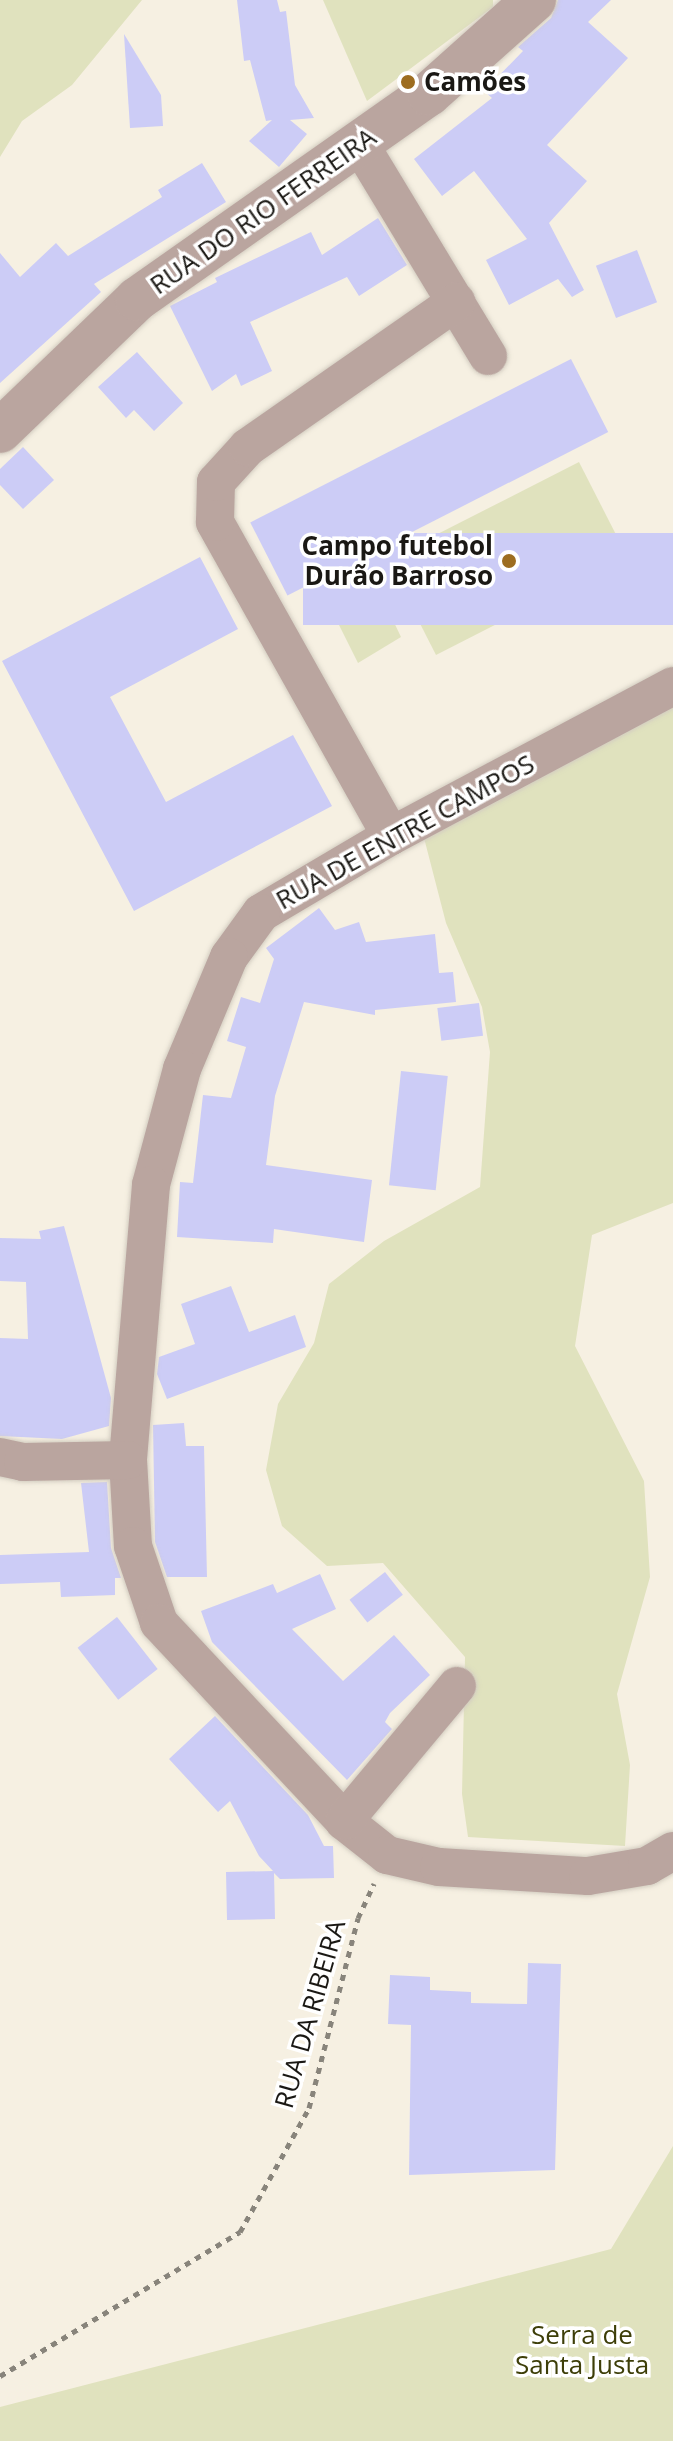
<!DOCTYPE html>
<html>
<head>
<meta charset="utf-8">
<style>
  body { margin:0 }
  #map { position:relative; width:673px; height:2441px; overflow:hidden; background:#f6f0e2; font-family:"Open Sans",sans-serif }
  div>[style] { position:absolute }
  .green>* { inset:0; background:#e0e2be; transform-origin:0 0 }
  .building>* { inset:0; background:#ccccf6; transform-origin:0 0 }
  .path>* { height:5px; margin-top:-2.5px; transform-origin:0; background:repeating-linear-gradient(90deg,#88847b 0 6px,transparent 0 12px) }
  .roads { filter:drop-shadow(0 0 2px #d3cdc1) drop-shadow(0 0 2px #d3cdc1) }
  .minor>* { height:38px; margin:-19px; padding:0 19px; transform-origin:19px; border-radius:19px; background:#baa59f }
  .tertiary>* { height:44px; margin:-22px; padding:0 22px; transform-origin:22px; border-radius:22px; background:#baa59f }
  .dots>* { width:22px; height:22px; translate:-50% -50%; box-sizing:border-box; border:4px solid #fff; border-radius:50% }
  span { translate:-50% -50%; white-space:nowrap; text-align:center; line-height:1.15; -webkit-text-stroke:7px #fff; paint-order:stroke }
  .poi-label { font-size:26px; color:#1a1814; font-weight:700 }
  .left { translate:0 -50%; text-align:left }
  .right { translate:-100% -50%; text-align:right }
  .street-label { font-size:26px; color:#1a1814 }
  .park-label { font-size:26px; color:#3d3e08 }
</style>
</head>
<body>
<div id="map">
  <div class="green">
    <div style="clip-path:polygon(0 0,142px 0,72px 85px,22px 121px,0 157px)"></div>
    <div style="clip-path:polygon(323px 0,493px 0,493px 7px,367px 101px)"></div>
    <div style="left:579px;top:462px;width:107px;height:215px;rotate:63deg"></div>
    <div style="clip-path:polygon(378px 589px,401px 637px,358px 663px,334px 615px)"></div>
    <div style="clip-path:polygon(673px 706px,673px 1203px,592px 1235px,575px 1346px,644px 1481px,650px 1577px,617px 1694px,630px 1765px,625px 1846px,468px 1837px,462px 1794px,465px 1657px,383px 1563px,327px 1566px,282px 1526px,266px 1470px,278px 1404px,314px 1343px,329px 1284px,384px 1241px,480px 1187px,490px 1052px,482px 1007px,446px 923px,423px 834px)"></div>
    <div style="clip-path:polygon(673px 2146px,673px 2441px,0 2441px,0 2407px,611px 2249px)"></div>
  </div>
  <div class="building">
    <div style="clip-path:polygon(237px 0,277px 0,280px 12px,286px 11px,295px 85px,314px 118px,290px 120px,307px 134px,279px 167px,249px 141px,272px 120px,266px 121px,250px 60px,244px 61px)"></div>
    <div style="clip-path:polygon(558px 0,611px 0,588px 22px,628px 58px,547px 145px,587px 181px,549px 223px,584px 290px,572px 297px,558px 279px,509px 305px,486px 260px,527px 239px,474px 171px,442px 196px,414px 159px,492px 98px,484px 91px,523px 51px,518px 47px,551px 18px)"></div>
    <div style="clip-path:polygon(124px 34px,161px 95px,163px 126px,130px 128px)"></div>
    <div style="clip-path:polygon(202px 163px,226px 202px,94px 284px,101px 292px,0 383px,0 253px,20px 277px,56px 243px,68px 256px,162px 197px,158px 190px)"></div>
    <div style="clip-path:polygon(378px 218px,407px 265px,359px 296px,347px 277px,250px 322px,272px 371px,241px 386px,236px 374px,212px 391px,170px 306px,217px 282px,215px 278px,311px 232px,322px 255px)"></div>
    <div style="left:637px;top:250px;width:56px;height:44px;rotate:69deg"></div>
    <div style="clip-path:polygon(137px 352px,183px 403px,154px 431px,134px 410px,126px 418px,98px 387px)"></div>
    <div style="left:571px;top:359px;width:82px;height:360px;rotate:63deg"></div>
    <div style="clip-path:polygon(23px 447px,54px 480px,23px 509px,0 485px,0 469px)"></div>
    <div style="left:673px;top:533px;width:92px;height:370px;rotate:90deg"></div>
    <div style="clip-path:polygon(200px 557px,238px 629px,110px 697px,166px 802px,293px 735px,332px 806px,134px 911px,2px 661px)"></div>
    <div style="clip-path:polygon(319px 908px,335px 930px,359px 922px,366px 942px,435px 934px,439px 973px,453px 972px,456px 1002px,375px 1010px,375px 1015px,304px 1002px,275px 1096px,266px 1165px,372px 1180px,364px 1242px,274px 1229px,273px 1243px,177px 1237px,180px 1182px,193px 1183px,203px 1095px,231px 1098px,246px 1047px,227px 1041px,241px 997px,260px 1003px,274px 959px,266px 948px)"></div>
    <div style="left:479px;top:1003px;width:33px;height:42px;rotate:83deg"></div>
    <div style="left:401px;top:1071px;width:47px;height:115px;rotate:6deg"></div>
    <div style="clip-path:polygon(64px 1226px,111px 1398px,109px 1426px,62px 1439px,0 1436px,0 1338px,28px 1339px,26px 1282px,0 1281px,0 1238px,41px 1239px,39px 1231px)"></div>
    <div style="clip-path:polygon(231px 1286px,249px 1332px,295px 1315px,306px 1347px,167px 1399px,157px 1374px,159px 1357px,195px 1344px,181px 1304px)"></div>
    <div style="clip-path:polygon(184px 1423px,186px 1446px,204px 1446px,207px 1577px,167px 1577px,155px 1542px,153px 1425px)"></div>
    <div style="clip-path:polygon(107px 1482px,111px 1548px,121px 1578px,115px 1578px,115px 1595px,61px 1597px,60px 1582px,0 1584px,0 1555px,89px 1552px,81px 1483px)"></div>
    <div style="left:385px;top:1572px;width:29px;height:45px;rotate:52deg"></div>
    <div style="clip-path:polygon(320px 1574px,336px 1609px,292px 1629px,343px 1681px,394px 1635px,430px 1675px,390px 1713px,385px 1722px,392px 1729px,347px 1780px,212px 1642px,201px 1611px,273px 1584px,277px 1593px)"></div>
    <div style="left:117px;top:1617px;width:66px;height:50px;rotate:52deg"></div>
    <div style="clip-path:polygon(215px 1716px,308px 1815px,324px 1846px,333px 1846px,334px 1878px,280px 1879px,274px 1873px,275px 1919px,227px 1920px,226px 1872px,273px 1871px,259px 1856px,230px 1801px,218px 1812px,169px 1759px)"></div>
    <div style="clip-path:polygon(528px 1963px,561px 1964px,555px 2170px,409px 2175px,411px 2025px,388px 2024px,390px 1975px,430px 1977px,430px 1990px,471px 1992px,471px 2003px,527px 2004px)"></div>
  </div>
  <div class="path">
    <div style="left:0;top:2376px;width:280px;rotate:-31deg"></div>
    <div style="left:240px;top:2232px;width:142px;rotate:-60.9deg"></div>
    <div style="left:309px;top:2108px;width:196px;rotate:-75.5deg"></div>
    <div style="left:358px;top:1918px;width:38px;rotate:-65deg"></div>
  </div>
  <div class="roads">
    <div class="minor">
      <div style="left:359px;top:143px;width:249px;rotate:58.8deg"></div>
      <div style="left:673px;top:686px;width:319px;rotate:152deg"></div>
      <div style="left:391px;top:836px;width:151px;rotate:149.4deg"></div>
      <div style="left:261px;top:913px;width:54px;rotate:126deg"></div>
      <div style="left:229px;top:957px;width:121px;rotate:112.8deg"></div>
      <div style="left:182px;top:1069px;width:120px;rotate:105deg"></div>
      <div style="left:151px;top:1185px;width:276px;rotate:94.8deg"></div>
      <div style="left:128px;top:1460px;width:86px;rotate:86.7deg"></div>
      <div style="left:133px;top:1546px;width:81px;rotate:71.3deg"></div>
      <div style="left:159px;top:1623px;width:271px;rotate:46.9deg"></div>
      <div style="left:344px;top:1821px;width:55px;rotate:38.3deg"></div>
      <div style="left:387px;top:1855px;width:53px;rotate:13deg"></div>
      <div style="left:439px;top:1867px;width:149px;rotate:3.5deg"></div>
      <div style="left:588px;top:1876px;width:60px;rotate:-9.6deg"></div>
      <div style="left:647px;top:1866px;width:30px;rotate:-30deg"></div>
      <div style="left:391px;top:836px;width:360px;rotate:-119.3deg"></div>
      <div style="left:215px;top:522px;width:40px;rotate:-88.6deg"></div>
      <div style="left:216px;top:482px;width:47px;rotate:-47.6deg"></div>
      <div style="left:248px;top:447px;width:254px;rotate:-34.9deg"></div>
      <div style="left:0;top:1457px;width:24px;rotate:12deg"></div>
      <div style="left:23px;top:1462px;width:105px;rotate:-1.1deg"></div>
      <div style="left:344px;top:1821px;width:176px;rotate:-50.1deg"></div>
    </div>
    <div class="tertiary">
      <div style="left:0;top:431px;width:190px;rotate:-43.9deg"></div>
      <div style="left:137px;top:299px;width:357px;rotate:-35.1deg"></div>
      <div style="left:429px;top:94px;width:141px;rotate:-41.8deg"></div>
    </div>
  </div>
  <div class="dots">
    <div style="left:408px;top:82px;background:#9d6d20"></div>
    <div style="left:509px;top:561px;background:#9d6d20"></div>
  </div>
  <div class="poi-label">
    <span class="left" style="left:424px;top:82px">Camões</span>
    <span class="right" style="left:493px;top:561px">Campo futebol<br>Durão Barroso</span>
  </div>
  <div class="street-label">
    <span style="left:263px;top:211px;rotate:-35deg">RUA DO RIO FERREIRA</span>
    <span style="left:405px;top:832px;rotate:-29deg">RUA DE ENTRE CAMPOS</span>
    <span style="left:310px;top:2014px;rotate:-74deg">RUA DA RIBEIRA</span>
  </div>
  <div class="park-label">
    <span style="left:582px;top:2350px">Serra de<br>Santa Justa</span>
  </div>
</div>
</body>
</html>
